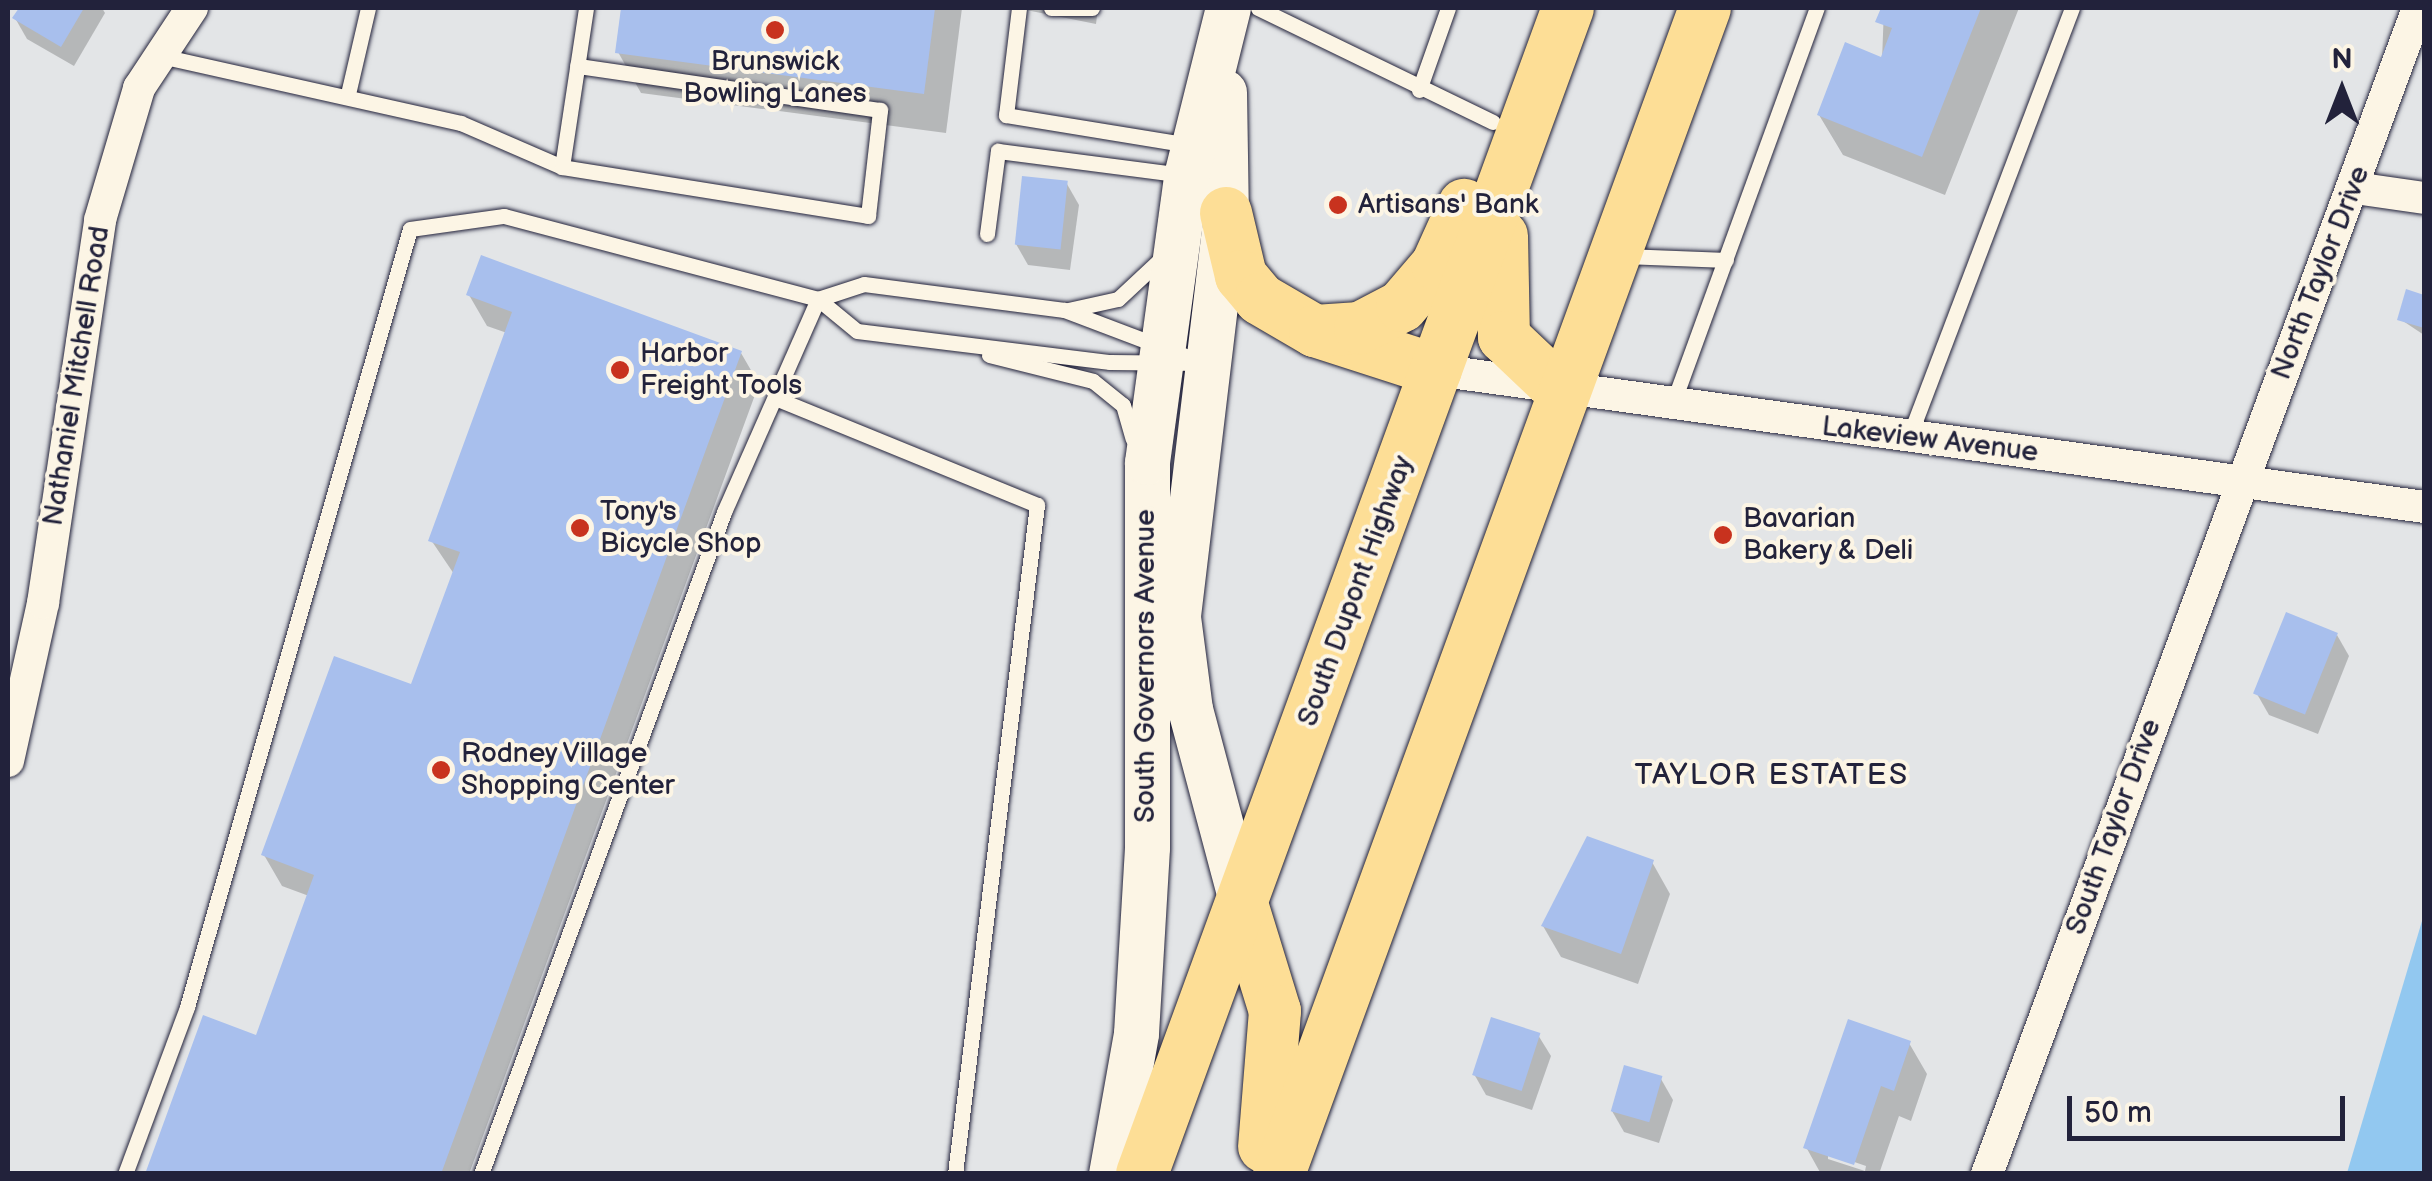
<!DOCTYPE html>
<html>
<head>
<meta charset="utf-8">
<style>
  body { margin:0 }
  #map { position:relative; width:2432px; height:1181px; overflow:hidden; background:#e3e5e7; font-family:"Balsamiq Sans",sans-serif }
  div>[style] { position:absolute }
  .water>* { inset:0; background:#92c8f0 }
  .shadow>* { inset:0; background:#0003 }
  .building>* { inset:0; background:#a8bfed; transform-origin:0 0 }
  .roads { filter:drop-shadow(0 0 2px #22223b) drop-shadow(0 0 2px #22223b) }
  .service>* { height:15px; margin:-7.5px; padding:0 7.5px; transform-origin:7.5px; border-radius:7.5px; background:#fcf5e5 }
  .minor>* { height:32px; margin:-16px; padding:0 16px; transform-origin:16px; border-radius:16px; background:#fcf5e5 }
  .secondary>* { height:45px; margin:-22.5px; padding:0 22.5px; transform-origin:22.5px; border-radius:22.5px; background:#fcf5e5 }
  .trunk>* { height:52px; margin:-26px; padding:0 26px; transform-origin:26px; border-radius:26px; background:#fdde96 }
  .dots>* { width:28px; height:28px; translate:-50% -50%; box-sizing:border-box; border:5px solid #fcf5e5; border-radius:50% }
  span { translate:-50% -50%; white-space:nowrap; text-align:center; line-height:1.15; -webkit-text-stroke:8px #fcf5e5; paint-order:stroke }
  .poi-label { font-size:28px; color:#22223b }
  .left { translate:0 -50%; text-align:left }
  .street-label { font-size:28px; color:#22223b }
  .neighbourhood-label { font-size:30px; color:#22223b; letter-spacing:2.5px }
  .frame { position:absolute; inset:0; border:10px solid #22223b; pointer-events:none }
  .north { position:absolute; left:2292px; top:40px; width:100px; height:100px; -webkit-text-stroke:8px #fcf5e5; paint-order:stroke; rotate:0deg; font-size:28px; font-weight:700; line-height:40px; text-align:center; color:#22223b }
  .north::after { content:''; display:block; margin:auto; width:35px; height:45px; background:#22223b; clip-path:polygon(50% 0,100% 100%,50% 72%,0 100%) }
  .scale { position:absolute; left:2067px; top:1096px; width:278px; height:45px; box-sizing:border-box; border:5px solid #22223b; border-top:0; padding-left:12px; font-size:30px; line-height:35px; white-space:nowrap; color:#22223b; -webkit-text-stroke:8px #fcf5e5; paint-order:stroke }
</style>
</head>
<body>
<div id="map">
  <div class="water">
    <div style="clip-path:polygon(2424px 919px,2424px 1173px,2347px 1173px,2422px 921px)"></div>
  </div>
  <div class="shadow">
    <div style="clip-path:polygon(21px 8px,102px 8px,105px 13px,74px 66px,27px 39px,15px 18px)"></div>
    <div style="clip-path:polygon(624px 8px,962px 8px,946px 133px,641px 93px,618px 52px)"></div>
    <div style="clip-path:polygon(1016px 8px,1098px 8px,1096px 24px)"></div>
    <div style="clip-path:polygon(1884px 8px,2019px 8px,1945px 195px,1843px 155px,1819px 115px,1882px 60px)"></div>
    <div style="clip-path:polygon(1067px 184px,1079px 205px,1070px 270px,1028px 265px,1016px 244px)"></div>
    <div style="clip-path:polygon(2407px 292px,2424px 297px,2424px 335px,2400px 319px)"></div>
    <div style="clip-path:polygon(469px 295px,741px 353px,759px 384px,469px 1174px,148px 1174px,257px 1038px,309px 896px,282px 886px,264px 855px,413px 687px,454px 574px,431px 540px,507px 333px,487px 326px)"></div>
    <div style="clip-path:polygon(2337px 635px,2349px 656px,2318px 734px,2269px 715px,2257px 694px)"></div>
    <div style="clip-path:polygon(1652px 862px,1670px 894px,1638px 984px,1561px 957px,1543px 926px)"></div>
    <div style="clip-path:polygon(1538px 1035px,1551px 1056px,1532px 1110px,1486px 1095px,1474px 1074px)"></div>
    <div style="clip-path:polygon(evenodd,1909px 1043px,1927px 1074px,1911px 1121px,1899px 1116px,1879px 1174px,1821px 1174px,1806px 1147px,1909px 1043px,1828px 1153px,1866px 1166px,1865px 1171px,1828px 1159px,1828px 1153px)"></div>
    <div style="clip-path:polygon(1661px 1079px,1673px 1100px,1659px 1143px,1624px 1132px,1612px 1111px)"></div>
  </div>
  <div class="building">
    <div style="clip-path:polygon(19px 8px,84px 8px,61px 47px,12px 18px)"></div>
    <div style="clip-path:polygon(621px 8px,935px 8px,924px 94px,615px 53px)"></div>
    <div style="clip-path:polygon(1881px 8px,1981px 8px,1922px 157px,1817px 115px,1845px 42px,1881px 57px,1892px 28px,1875px 22px)"></div>
    <div style="left:1022px;top:176px;width:46px;height:69px;rotate:6deg"></div>
    <div style="clip-path:polygon(481px 255px,742px 351px,441px 1174px,145px 1174px,203px 1015px,256px 1035px,314px 875px,261px 855px,334px 656px,411px 684px,460px 552px,428px 541px,512px 312px,466px 295px)"></div>
    <div style="clip-path:polygon(2406px 289px,2424px 295px,2424px 328px,2397px 320px)"></div>
    <div style="left:2286px;top:612px;width:56px;height:88px;rotate:22deg"></div>
    <div style="clip-path:polygon(1587px 836px,1654px 860px,1621px 954px,1541px 926px)"></div>
    <div style="left:1491px;top:1017px;width:52px;height:61px;rotate:18deg"></div>
    <div style="clip-path:polygon(1848px 1019px,1911px 1041px,1894px 1091px,1881px 1086px,1854px 1165px,1803px 1148px)"></div>
    <div style="left:1624px;top:1065px;width:40px;height:48px;rotate:16deg"></div>
  </div>
  <div class="roads">
    <div class="service">
      <div style="left:1019px;top:8px;width:108px;rotate:96.9deg"></div>
      <div style="left:1006px;top:115px;width:186px;rotate:9.3deg"></div>
      <div style="left:1051px;top:8px;width:41px"></div>
      <div style="left:1258px;top:8px;width:261px;rotate:25.9deg"></div>
      <div style="left:161px;top:56px;width:307px;rotate:12.6deg"></div>
      <div style="left:461px;top:123px;width:110px;rotate:23.5deg"></div>
      <div style="left:562px;top:167px;width:310px;rotate:9.1deg"></div>
      <div style="left:868px;top:216px;width:107px;rotate:-83.5deg"></div>
      <div style="left:880px;top:110px;width:306px;rotate:-171.7deg"></div>
      <div style="left:1419px;top:90px;width:87px;rotate:-70.5deg"></div>
      <div style="left:348px;top:94px;width:88px;rotate:-76.9deg"></div>
      <div style="left:562px;top:167px;width:161px;rotate:-81.4deg"></div>
      <div style="left:987px;top:234px;width:84px;rotate:-82.5deg"></div>
      <div style="left:998px;top:151px;width:186px;rotate:7.4deg"></div>
      <div style="left:1625px;top:256px;width:101px;rotate:2.3deg"></div>
      <div style="left:1068px;top:310px;width:51px;rotate:-12.4deg"></div>
      <div style="left:1118px;top:299px;width:60px;rotate:-43deg"></div>
      <div style="left:989px;top:355px;width:107px;rotate:14deg"></div>
      <div style="left:1093px;top:381px;width:38px;rotate:39deg"></div>
      <div style="left:1123px;top:405px;width:35px;rotate:74deg"></div>
      <div style="left:775px;top:398px;width:283px;rotate:22.2deg"></div>
      <div style="left:1037px;top:505px;width:674px;rotate:96.99deg"></div>
      <div style="left:1673px;top:403px;width:420px;rotate:-70deg"></div>
      <div style="left:1909px;top:437px;width:459px;rotate:-69.2deg"></div>
      <div style="left:125px;top:1174px;width:178px;rotate:-69.6deg"></div>
      <div style="left:187px;top:1007px;width:809px;rotate:-74.01deg"></div>
      <div style="left:410px;top:229px;width:95px;rotate:-7.9deg"></div>
      <div style="left:504px;top:216px;width:325px;rotate:14.8deg"></div>
      <div style="left:818px;top:299px;width:50px;rotate:39.4deg"></div>
      <div style="left:857px;top:331px;width:255px;rotate:7deg"></div>
      <div style="left:1110px;top:362px;width:94px;rotate:0.6deg"></div>
      <div style="left:481px;top:1174px;width:705px;rotate:-69.84deg"></div>
      <div style="left:724px;top:512px;width:233px;rotate:-66.2deg"></div>
      <div style="left:818px;top:299px;width:48px;rotate:-18.1deg"></div>
      <div style="left:864px;top:284px;width:202px;rotate:7.4deg"></div>
      <div style="left:1064px;top:310px;width:150px;rotate:20.7deg"></div>
    </div>
    <div class="minor">
      <div style="left:2355px;top:188px;width:70px;rotate:8.2deg"></div>
      <div style="left:1436px;top:370px;width:997px;rotate:7.89deg"></div>
      <div style="left:8px;top:761px;width:162px;rotate:-77.5deg"></div>
      <div style="left:43px;top:603px;width:387px;rotate:-81.5deg"></div>
      <div style="left:100px;top:220px;width:138px;rotate:-73.5deg"></div>
      <div style="left:139px;top:88px;width:96px;rotate:-56.5deg"></div>
      <div style="left:1987px;top:1174px;width:1243px;rotate:-69.71deg"></div>
    </div>
    <div class="secondary">
      <div style="left:1224px;top:92px;width:121px;rotate:89.1deg"></div>
      <div style="left:1226px;top:213px;width:407px;rotate:96.8deg"></div>
      <div style="left:1178px;top:617px;width:93px;rotate:82.6deg"></div>
      <div style="left:1190px;top:709px;width:202px;rotate:75.1deg"></div>
      <div style="left:1111px;top:1174px;width:143px;rotate:-79.9deg"></div>
      <div style="left:1136px;top:1033px;width:186px;rotate:-86.6deg"></div>
      <div style="left:1147px;top:847px;width:385px;rotate:-90deg"></div>
      <div style="left:1147px;top:462px;width:289px;rotate:-82.2deg"></div>
      <div style="left:1186px;top:176px;width:173px;rotate:-76deg"></div>
    </div>
    <div class="trunk">
      <div style="left:1226px;top:213px;width:65px;rotate:76.6deg"></div>
      <div style="left:1241px;top:276px;width:30px;rotate:50deg"></div>
      <div style="left:1260px;top:299px;width:64px;rotate:30.2deg"></div>
      <div style="left:1315px;top:331px;width:127px;rotate:17.9deg"></div>
      <div style="left:1502px;top:236px;width:101px;rotate:88.9deg"></div>
      <div style="left:1504px;top:337px;width:81px;rotate:43.5deg"></div>
      <div style="left:1315px;top:331px;width:45px;rotate:-3.8deg"></div>
      <div style="left:1360px;top:328px;width:47px;rotate:-27.6deg"></div>
      <div style="left:1402px;top:306px;width:54px;rotate:-49.5deg"></div>
      <div style="left:1437px;top:265px;width:66px;rotate:-65.8deg"></div>
      <div style="left:1242px;top:904px;width:112px;rotate:72.9deg"></div>
      <div style="left:1275px;top:1011px;width:136px;rotate:94.6deg"></div>
      <div style="left:1142px;top:1174px;width:1241px;rotate:-69.93deg"></div>
      <div style="left:1279px;top:1174px;width:1241px;rotate:-69.93deg"></div>
    </div>
  </div>
  <div class="dots">
    <div style="left:775px;top:30px;background:#c8321e"></div>
    <div style="left:1338px;top:205px;background:#c8321e"></div>
    <div style="left:620px;top:370px;background:#c8321e"></div>
    <div style="left:580px;top:528px;background:#c8321e"></div>
    <div style="left:1723px;top:535px;background:#c8321e"></div>
    <div style="left:441px;top:770px;background:#c8321e"></div>
  </div>
  <div class="poi-label">
    <span style="left:775px;top:78px">Brunswick<br>Bowling Lanes</span>
    <span class="left" style="left:1358px;top:205px">Artisans' Bank</span>
    <span class="left" style="left:640px;top:370px">Harbor<br>Freight Tools</span>
    <span class="left" style="left:600px;top:528px">Tony's<br>Bicycle Shop</span>
    <span class="left" style="left:1743px;top:535px">Bavarian<br>Bakery &amp; Deli</span>
    <span class="left" style="left:461px;top:770px">Rodney Village<br>Shopping Center</span>
  </div>
  <div class="street-label">
    <span style="left:2321px;top:273px;rotate:-69deg">North Taylor Drive</span>
    <span style="left:77px;top:376px;rotate:-81deg">Nathaniel Mitchell Road</span>
    <span style="left:1930px;top:440px;rotate:7deg">Lakeview Avenue</span>
    <span style="left:1356px;top:591px;rotate:-70deg">South Dupont Highway</span>
    <span style="left:1146px;top:666px;rotate:-90deg">South Governors Avenue</span>
    <span style="left:2114px;top:827px;rotate:-70deg">South Taylor Drive</span>
  </div>
  <div class="neighbourhood-label">
    <span style="left:1772px;top:775px">TAYLOR ESTATES</span>
  </div>
  <div class="frame"></div>
  <div class="north">N</div>
  <div class="scale">50 m</div>
</div>
</body>
</html>
